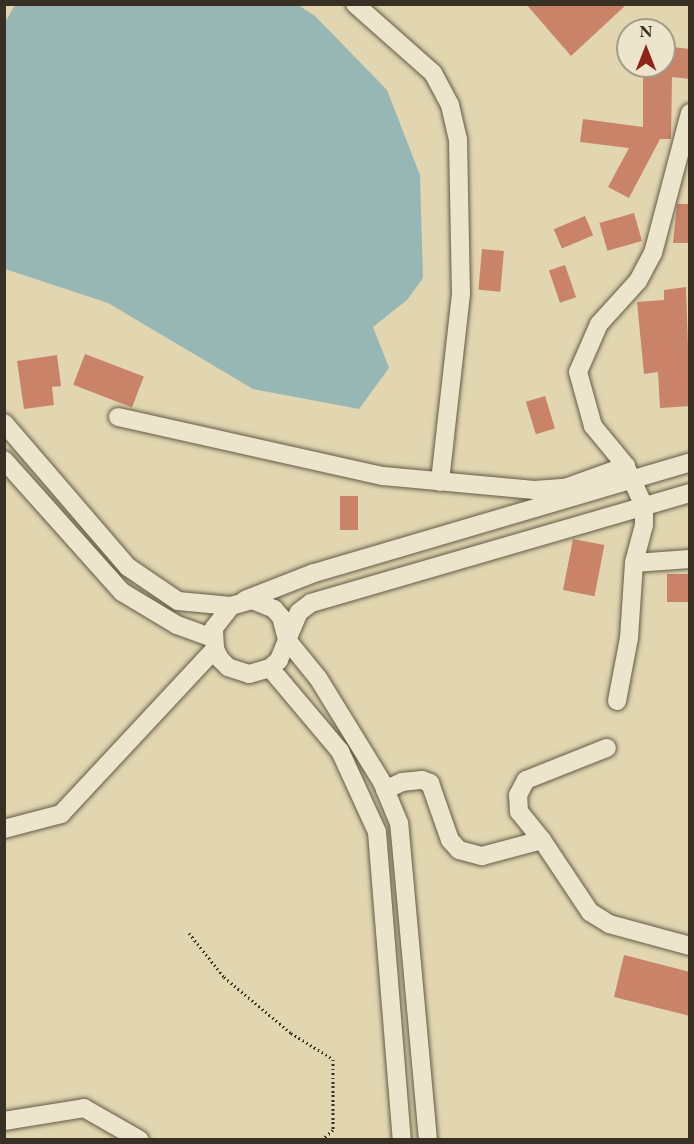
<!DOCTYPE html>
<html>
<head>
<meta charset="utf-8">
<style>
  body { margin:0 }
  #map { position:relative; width:694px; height:1144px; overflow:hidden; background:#e1d6af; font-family:"EB Garamond",serif }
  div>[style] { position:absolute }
  .water>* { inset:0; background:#97b7b4 }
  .building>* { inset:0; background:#c88369; transform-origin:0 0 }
  .path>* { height:3px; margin-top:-1.5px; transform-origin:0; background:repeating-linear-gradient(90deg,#393025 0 1.5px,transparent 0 4.5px) }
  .roads { filter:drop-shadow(0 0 2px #635a48) drop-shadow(0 0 2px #635a48) }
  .street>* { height:18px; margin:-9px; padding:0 9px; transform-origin:9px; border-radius:9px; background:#ece4cb }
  span { translate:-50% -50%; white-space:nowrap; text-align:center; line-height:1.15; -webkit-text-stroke:4.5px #ece4cb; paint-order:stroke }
  .frame { position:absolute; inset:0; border:6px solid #393025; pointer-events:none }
  .north { position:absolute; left:616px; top:18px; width:60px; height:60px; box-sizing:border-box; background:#ece4cb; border:2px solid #a49c89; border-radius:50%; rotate:0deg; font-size:16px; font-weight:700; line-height:24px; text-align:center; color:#393025 }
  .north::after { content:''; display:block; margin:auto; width:21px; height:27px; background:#8f2418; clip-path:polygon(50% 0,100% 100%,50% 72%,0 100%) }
</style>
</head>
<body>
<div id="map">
  <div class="water">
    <div style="clip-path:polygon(15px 5px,298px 5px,315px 16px,387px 90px,420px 175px,423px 278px,407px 300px,373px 327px,389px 368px,359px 409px,253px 389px,108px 303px,5px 269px,4px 24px)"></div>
  </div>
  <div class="building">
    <div style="clip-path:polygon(526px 4px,627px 4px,571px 56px)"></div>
    <div style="clip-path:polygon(664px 46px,690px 49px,690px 79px,672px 77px,671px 139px,660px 139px,629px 198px,608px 187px,629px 148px,580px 142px,583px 119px,643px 127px,643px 66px,664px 66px)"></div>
    <div style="clip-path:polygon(677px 204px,690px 204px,690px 243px,673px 243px)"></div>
    <div style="left:634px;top:213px;width:29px;height:36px;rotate:74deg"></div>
    <div style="left:585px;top:216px;width:21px;height:34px;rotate:67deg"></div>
    <div style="left:482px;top:249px;width:22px;height:41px;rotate:5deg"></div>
    <div style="left:565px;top:265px;width:34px;height:17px;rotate:71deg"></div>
    <div style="clip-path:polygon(686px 287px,690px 406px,660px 408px,658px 372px,644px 374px,637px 302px,664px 300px,664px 290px)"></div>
    <div style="left:85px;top:354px;width:63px;height:33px;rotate:21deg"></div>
    <div style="clip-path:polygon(57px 355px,61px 386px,52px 387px,54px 405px,24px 409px,17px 361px)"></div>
    <div style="left:545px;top:396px;width:34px;height:20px;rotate:73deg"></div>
    <div style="left:340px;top:496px;width:18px;height:34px"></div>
    <div style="left:573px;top:539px;width:32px;height:52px;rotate:11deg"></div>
    <div style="left:690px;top:574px;width:28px;height:23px;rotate:90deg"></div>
    <div style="clip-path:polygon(624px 955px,690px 972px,690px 1016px,614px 997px)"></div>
  </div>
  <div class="path">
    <div style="left:189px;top:933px;width:56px;rotate:51.5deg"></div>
    <div style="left:224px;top:977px;width:87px;rotate:39.9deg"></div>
    <div style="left:291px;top:1033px;width:49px;rotate:31.8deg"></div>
    <div style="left:333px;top:1059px;width:71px;rotate:90deg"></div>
    <div style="left:333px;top:1130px;width:16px;rotate:140deg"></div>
  </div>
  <div class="roads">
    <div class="street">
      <div style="left:355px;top:4px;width:104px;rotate:41.5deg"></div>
      <div style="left:433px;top:73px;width:36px;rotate:62deg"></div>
      <div style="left:450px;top:105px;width:35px;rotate:77deg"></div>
      <div style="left:458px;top:139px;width:155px;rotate:88.9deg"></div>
      <div style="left:461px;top:294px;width:189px;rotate:96.4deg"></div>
      <div style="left:118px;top:417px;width:271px;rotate:12.6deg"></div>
      <div style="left:383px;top:476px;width:152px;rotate:5.3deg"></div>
      <div style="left:534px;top:490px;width:31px;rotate:-4deg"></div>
      <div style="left:565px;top:488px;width:65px;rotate:-19.8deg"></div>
      <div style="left:626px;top:466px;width:52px;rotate:-129.5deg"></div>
      <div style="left:593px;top:426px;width:56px;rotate:-105.5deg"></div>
      <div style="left:578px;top:372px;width:52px;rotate:-66.4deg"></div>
      <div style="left:599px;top:324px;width:58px;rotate:-47.8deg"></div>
      <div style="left:638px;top:281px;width:32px;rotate:-62deg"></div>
      <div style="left:653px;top:253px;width:145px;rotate:-75.2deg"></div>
      <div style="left:4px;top:423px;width:190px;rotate:49.3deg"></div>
      <div style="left:128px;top:567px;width:60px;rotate:34.2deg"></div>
      <div style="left:178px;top:601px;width:53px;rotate:5.4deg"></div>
      <div style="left:231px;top:606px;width:22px;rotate:-16deg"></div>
      <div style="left:252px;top:600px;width:24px;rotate:22deg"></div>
      <div style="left:274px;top:609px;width:11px;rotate:49deg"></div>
      <div style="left:281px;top:617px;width:24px;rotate:75deg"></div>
      <div style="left:287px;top:640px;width:22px;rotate:112deg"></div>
      <div style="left:279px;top:660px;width:12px;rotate:138deg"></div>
      <div style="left:270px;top:668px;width:22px;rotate:164deg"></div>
      <div style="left:249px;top:674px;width:22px;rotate:-162deg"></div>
      <div style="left:228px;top:667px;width:11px;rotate:-135deg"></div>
      <div style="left:220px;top:659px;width:11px;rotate:-117deg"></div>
      <div style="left:215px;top:649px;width:21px;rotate:-93deg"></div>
      <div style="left:214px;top:628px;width:28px;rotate:-52deg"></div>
      <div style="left:4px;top:460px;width:177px;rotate:48.2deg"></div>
      <div style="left:122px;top:592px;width:64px;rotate:31deg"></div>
      <div style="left:177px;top:625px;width:38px;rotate:20deg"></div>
      <div style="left:626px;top:467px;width:43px;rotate:65.2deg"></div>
      <div style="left:644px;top:506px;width:19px;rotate:90deg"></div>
      <div style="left:644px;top:525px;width:39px;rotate:105deg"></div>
      <div style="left:634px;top:563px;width:56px;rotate:-4.1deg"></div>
      <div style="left:245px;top:600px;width:74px;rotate:-21.4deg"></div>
      <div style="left:314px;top:573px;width:392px;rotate:-16.4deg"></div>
      <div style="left:270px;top:668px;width:109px;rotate:49.9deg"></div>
      <div style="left:340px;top:751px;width:89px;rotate:65.4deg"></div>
      <div style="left:377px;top:832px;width:309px;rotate:85.4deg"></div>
      <div style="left:617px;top:701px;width:64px;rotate:-79.2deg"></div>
      <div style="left:629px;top:638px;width:75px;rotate:-86.2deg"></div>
      <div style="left:385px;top:790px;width:19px;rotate:-25deg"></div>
      <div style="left:402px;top:782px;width:20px;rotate:-6deg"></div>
      <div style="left:422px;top:780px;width:9px;rotate:21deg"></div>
      <div style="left:430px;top:783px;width:60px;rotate:70.7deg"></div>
      <div style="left:450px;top:840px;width:13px;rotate:48deg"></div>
      <div style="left:459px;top:850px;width:24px;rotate:15deg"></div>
      <div style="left:482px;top:856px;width:62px;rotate:-14.9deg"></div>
      <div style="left:542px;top:840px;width:87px;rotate:56.3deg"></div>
      <div style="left:590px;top:912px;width:22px;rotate:32deg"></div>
      <div style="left:609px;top:924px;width:84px;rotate:15.2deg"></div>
      <div style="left:4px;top:829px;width:59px;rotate:-14.7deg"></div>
      <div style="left:61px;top:814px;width:226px;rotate:-47deg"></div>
      <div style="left:542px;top:840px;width:36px;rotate:-129deg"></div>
      <div style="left:519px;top:812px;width:17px;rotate:-93deg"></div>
      <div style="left:518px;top:795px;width:17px;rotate:-62deg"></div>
      <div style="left:526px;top:780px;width:87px;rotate:-21.6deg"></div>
      <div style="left:4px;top:1121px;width:81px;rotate:-9.2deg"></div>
      <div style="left:84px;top:1108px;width:64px;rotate:29.7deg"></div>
      <div style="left:428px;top:1140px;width:318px;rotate:-95.2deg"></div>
      <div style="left:399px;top:823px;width:44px;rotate:-112.5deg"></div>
      <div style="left:382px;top:782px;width:122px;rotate:-121.6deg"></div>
      <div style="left:318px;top:678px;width:49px;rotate:-129.2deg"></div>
      <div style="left:287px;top:640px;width:30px;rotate:-67deg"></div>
      <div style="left:299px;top:612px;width:15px;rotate:-37deg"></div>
      <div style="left:311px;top:603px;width:395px;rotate:-16.2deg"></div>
    </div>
  </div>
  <div class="frame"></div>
  <div class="north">N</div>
</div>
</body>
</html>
